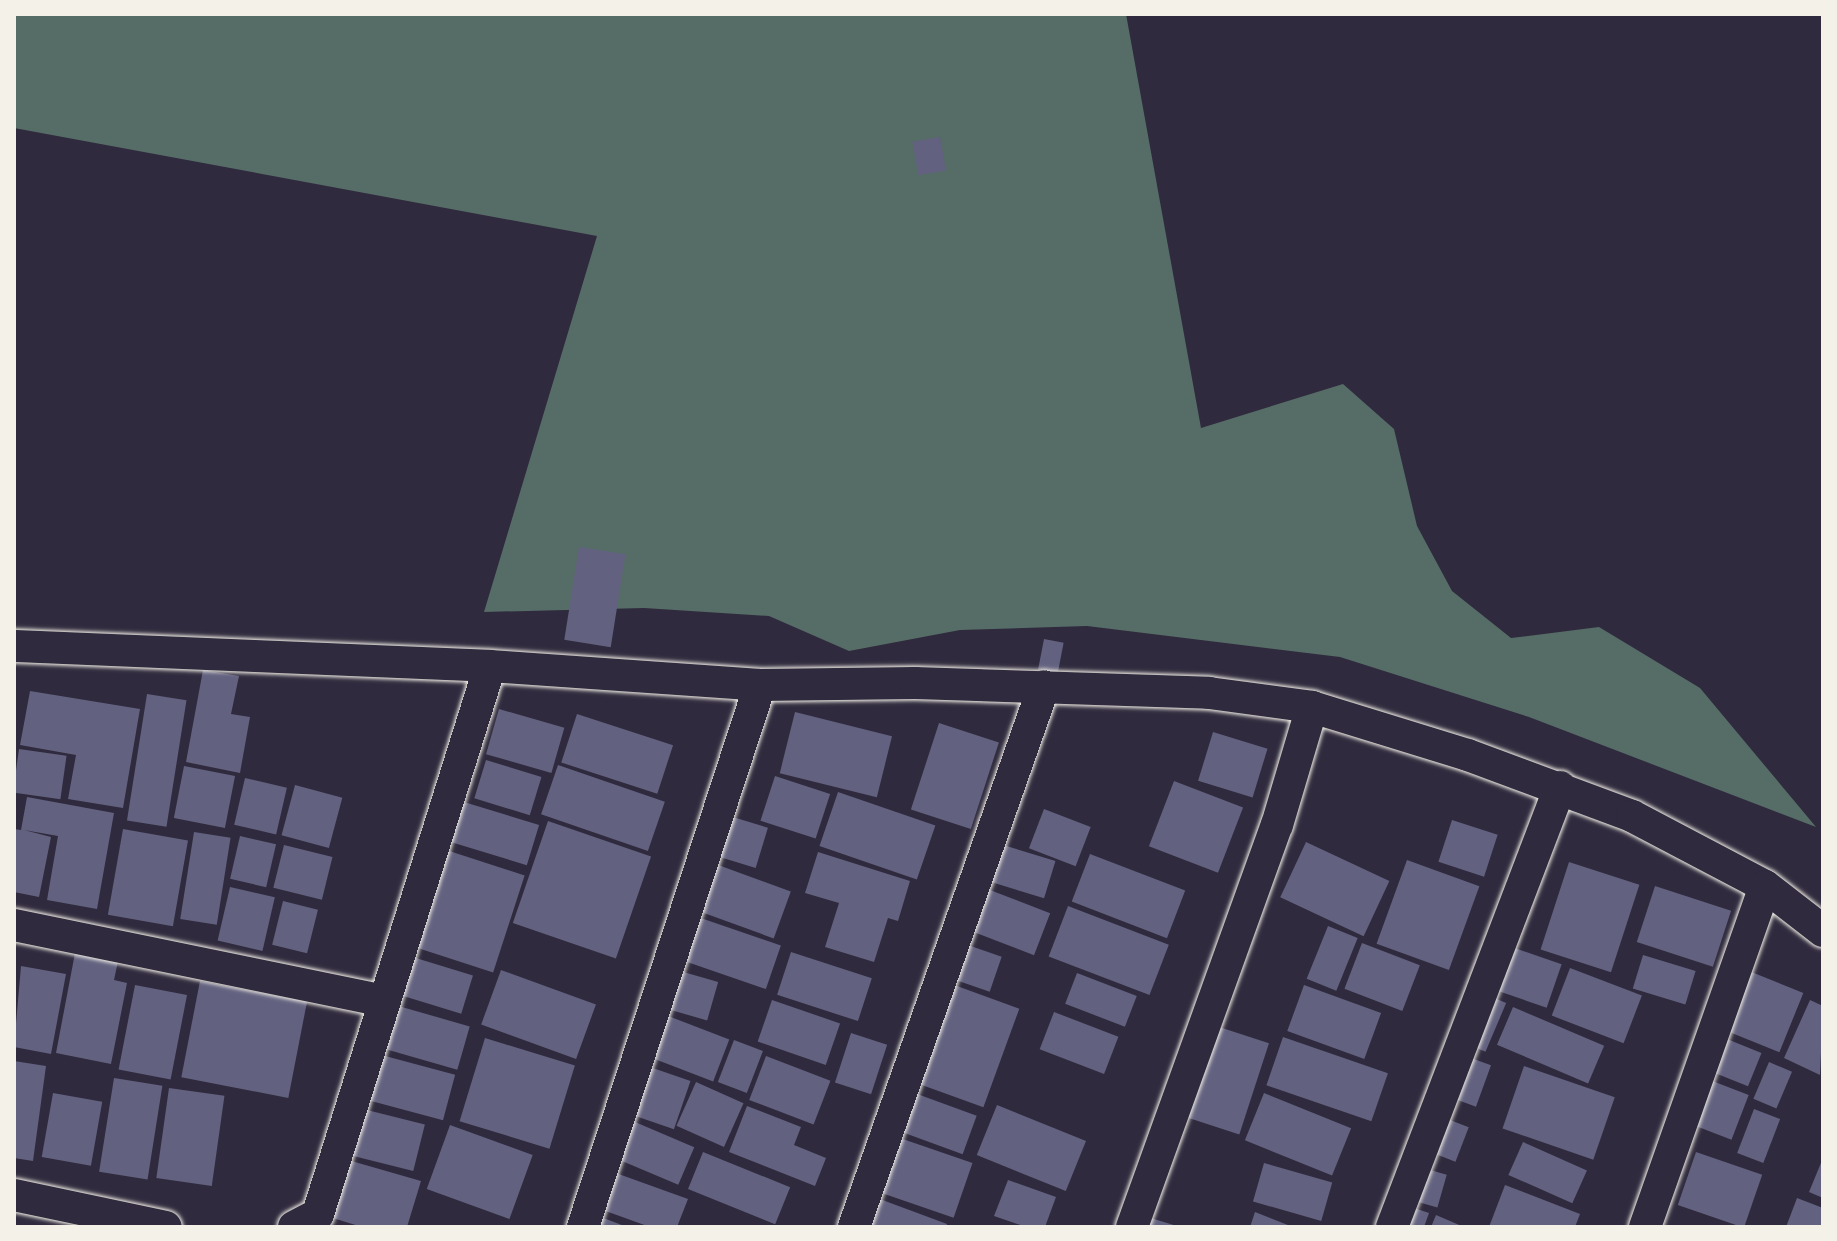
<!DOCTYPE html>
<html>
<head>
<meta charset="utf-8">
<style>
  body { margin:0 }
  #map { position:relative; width:1837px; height:1241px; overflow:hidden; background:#2f2a3d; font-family:"Indie Flower",sans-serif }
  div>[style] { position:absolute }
  .green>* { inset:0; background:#566c67 }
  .building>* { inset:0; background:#62617f; transform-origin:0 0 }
  .roads { filter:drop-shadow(0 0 2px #f4f1e8) drop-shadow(0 0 2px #f4f1e8) }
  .street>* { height:32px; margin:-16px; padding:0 16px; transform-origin:16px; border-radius:16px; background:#2f2a3d }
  span { translate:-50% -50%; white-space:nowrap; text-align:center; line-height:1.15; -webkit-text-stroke:7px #2f2a3d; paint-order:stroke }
  .frame { position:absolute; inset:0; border:16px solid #f4f1e8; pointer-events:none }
</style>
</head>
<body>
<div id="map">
  <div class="green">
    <div style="clip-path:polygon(14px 14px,1126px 14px,1201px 428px,1343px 384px,1394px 429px,1417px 526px,1452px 591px,1511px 638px,1599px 627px,1700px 688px,1816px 827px,1529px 717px,1340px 657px,1087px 626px,960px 630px,849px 651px,769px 616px,644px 608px,484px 612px,597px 236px,14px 128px)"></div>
  </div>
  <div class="building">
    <div style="left:940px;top:137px;width:34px;height:28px;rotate:80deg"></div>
    <div style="left:579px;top:547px;width:47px;height:94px;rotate:9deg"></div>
    <div style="left:1044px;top:639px;width:20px;height:31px;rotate:11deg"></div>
    <div style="clip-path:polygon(203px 670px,239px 676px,231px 714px,250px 717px,240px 773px,186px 762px)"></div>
    <div style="clip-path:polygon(30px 691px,140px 709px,123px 808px,68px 799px,76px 755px,20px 745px)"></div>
    <div style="left:147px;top:694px;width:40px;height:128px;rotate:9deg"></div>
    <div style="left:499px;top:709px;width:68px;height:47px;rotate:16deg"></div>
    <div style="left:795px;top:712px;width:100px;height:63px;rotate:14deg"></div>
    <div style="left:577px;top:714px;width:101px;height:51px;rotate:18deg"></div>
    <div style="left:939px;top:723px;width:63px;height:91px;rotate:18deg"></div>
    <div style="left:1213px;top:732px;width:57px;height:51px;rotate:17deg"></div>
    <div style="left:19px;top:749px;width:48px;height:44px;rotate:8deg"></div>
    <div style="left:486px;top:760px;width:58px;height:40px;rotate:17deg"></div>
    <div style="left:558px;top:765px;width:113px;height:52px;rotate:19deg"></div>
    <div style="left:184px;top:766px;width:52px;height:53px;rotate:11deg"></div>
    <div style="left:775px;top:776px;width:58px;height:47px;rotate:18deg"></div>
    <div style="left:245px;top:778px;width:43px;height:48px;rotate:13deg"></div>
    <div style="left:1174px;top:781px;width:74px;height:70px;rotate:21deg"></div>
    <div style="left:295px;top:785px;width:49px;height:52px;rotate:15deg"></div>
    <div style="left:838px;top:792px;width:103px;height:57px;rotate:19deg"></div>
    <div style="clip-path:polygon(27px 797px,114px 813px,97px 909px,47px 900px,58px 836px,24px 830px,51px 837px,39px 897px,14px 892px,14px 829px,21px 830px)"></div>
    <div style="left:454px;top:799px;width:89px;height:42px;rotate:17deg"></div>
    <div style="left:1044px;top:809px;width:50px;height:42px;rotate:21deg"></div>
    <div style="left:723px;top:814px;width:47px;height:42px;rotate:17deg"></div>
    <div style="left:1452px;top:820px;width:48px;height:44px;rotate:18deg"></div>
    <div style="left:548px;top:821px;width:109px;height:108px;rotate:19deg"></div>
    <div style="left:123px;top:829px;width:66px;height:87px;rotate:10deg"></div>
    <div style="left:194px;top:832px;width:37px;height:88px;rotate:9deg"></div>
    <div style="left:240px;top:836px;width:37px;height:44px;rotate:13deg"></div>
    <div style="left:1306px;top:842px;width:92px;height:61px;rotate:25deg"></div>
    <div style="left:1000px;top:844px;width:58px;height:39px;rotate:17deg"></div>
    <div style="left:284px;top:845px;width:50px;height:44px;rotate:14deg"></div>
    <div style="left:440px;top:848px;width:89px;height:102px;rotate:18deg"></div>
    <div style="clip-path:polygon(818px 852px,910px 881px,898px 921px,888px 918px,874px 962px,825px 947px,839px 903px,805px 893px)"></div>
    <div style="left:1090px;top:854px;width:102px;height:51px;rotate:21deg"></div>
    <div style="left:1407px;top:860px;width:77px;height:89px;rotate:20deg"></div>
    <div style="left:710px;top:862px;width:86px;height:50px;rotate:20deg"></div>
    <div style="left:1569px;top:862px;width:74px;height:92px;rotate:18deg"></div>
    <div style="left:1655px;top:886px;width:80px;height:59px;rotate:18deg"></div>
    <div style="left:230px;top:887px;width:46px;height:55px;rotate:13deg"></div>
    <div style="left:982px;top:887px;width:73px;height:45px;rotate:21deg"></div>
    <div style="left:283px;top:901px;width:36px;height:45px;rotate:14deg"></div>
    <div style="left:1068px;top:906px;width:108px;height:54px;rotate:21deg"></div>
    <div style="left:692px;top:915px;width:94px;height:46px;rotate:19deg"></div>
    <div style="left:1328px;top:926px;width:32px;height:57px;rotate:22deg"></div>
    <div style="left:962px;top:943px;width:42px;height:37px;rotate:19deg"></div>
    <div style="left:1362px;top:943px;width:62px;height:49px;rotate:21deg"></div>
    <div style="left:1503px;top:944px;width:62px;height:46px;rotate:19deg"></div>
    <div style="left:791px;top:952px;width:85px;height:45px;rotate:18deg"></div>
    <div style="clip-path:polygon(75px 953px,118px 961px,114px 980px,127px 983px,111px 1064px,56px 1053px)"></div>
    <div style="left:406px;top:955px;width:70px;height:40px;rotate:17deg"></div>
    <div style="left:1643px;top:955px;width:55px;height:35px;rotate:17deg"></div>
    <div style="clip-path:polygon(21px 966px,66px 974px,51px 1054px,14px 1047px)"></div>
    <div style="left:1570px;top:968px;width:77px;height:51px;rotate:21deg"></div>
    <div style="left:673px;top:969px;width:47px;height:40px;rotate:16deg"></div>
    <div style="left:1744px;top:969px;width:64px;height:64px;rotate:22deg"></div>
    <div style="left:501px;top:970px;width:101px;height:58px;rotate:20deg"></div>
    <div style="left:1077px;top:973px;width:64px;height:33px;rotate:21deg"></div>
    <div style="left:200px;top:981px;width:109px;height:98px;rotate:11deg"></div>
    <div style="left:946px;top:982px;width:78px;height:105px;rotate:20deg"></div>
    <div style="left:135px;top:985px;width:53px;height:86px;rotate:11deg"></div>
    <div style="left:1304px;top:985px;width:82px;height:49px;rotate:20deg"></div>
    <div style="left:1485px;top:994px;width:23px;height:53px;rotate:23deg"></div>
    <div style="left:772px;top:1000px;width:72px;height:44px;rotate:19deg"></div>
    <div style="clip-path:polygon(1810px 1000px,1823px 1006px,1820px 1075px,1784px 1058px)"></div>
    <div style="left:388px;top:1003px;width:85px;height:45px;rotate:16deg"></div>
    <div style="left:1513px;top:1007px;width:99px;height:41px;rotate:23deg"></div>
    <div style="left:1054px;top:1012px;width:69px;height:40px;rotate:21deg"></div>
    <div style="left:663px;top:1014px;width:71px;height:45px;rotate:21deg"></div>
    <div style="left:1210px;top:1024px;width:62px;height:96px;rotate:18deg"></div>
    <div style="left:851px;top:1033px;width:38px;height:52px;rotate:18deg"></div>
    <div style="left:1717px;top:1035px;width:48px;height:36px;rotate:22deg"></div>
    <div style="left:1283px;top:1037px;width:111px;height:51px;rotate:19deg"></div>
    <div style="left:485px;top:1038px;width:94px;height:87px;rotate:17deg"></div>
    <div style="left:734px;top:1040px;width:31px;height:45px;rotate:21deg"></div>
    <div style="left:374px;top:1053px;width:84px;height:47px;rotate:15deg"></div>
    <div style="left:1460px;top:1054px;width:33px;height:44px;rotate:20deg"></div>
    <div style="left:766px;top:1056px;width:69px;height:47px;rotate:21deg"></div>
    <div style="clip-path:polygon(14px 1061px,46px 1066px,33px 1161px,14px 1158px)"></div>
    <div style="left:1769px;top:1062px;width:25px;height:40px;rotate:23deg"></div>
    <div style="left:647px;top:1066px;width:46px;height:51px;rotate:19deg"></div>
    <div style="left:1524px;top:1066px;width:96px;height:66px;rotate:19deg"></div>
    <div style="left:1702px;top:1077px;width:50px;height:48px;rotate:21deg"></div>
    <div style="left:114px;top:1078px;width:49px;height:95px;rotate:9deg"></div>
    <div style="left:696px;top:1082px;width:52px;height:48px;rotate:24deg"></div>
    <div style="left:169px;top:1088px;width:56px;height:91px;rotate:8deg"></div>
    <div style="left:909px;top:1091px;width:72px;height:41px;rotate:20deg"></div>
    <div style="left:53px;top:1093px;width:50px;height:65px;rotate:10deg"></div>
    <div style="left:1264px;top:1093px;width:94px;height:51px;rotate:22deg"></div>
    <div style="left:997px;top:1105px;width:96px;height:54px;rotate:22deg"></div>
    <div style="clip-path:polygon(747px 1106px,801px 1127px,794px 1145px,826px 1158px,815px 1186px,729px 1152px)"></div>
    <div style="left:355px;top:1107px;width:72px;height:48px;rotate:14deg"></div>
    <div style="left:1754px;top:1109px;width:28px;height:47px;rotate:21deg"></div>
    <div style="left:1437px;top:1115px;width:34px;height:37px;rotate:21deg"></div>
    <div style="left:628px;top:1119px;width:72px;height:41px;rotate:23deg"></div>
    <div style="left:450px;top:1125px;width:88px;height:68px;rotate:20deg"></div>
    <div style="left:894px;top:1136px;width:83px;height:58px;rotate:19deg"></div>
    <div style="left:1523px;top:1142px;width:70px;height:36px;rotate:24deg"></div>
    <div style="left:703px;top:1152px;width:94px;height:40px;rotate:22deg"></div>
    <div style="left:1696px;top:1152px;width:70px;height:56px;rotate:19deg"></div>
    <div style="clip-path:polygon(341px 1158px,421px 1181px,407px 1227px,362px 1227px,323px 1215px)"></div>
    <div style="clip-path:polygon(1823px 1158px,1823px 1198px,1809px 1192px)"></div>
    <div style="left:1264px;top:1163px;width:71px;height:40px;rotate:16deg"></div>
    <div style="left:1416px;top:1166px;width:32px;height:34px;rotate:16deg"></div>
    <div style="clip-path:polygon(613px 1172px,688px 1199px,677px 1227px,650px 1227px,600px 1209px)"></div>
    <div style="clip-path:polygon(1008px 1180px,1056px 1197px,1045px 1227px,1026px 1227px,994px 1216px)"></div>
    <div style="clip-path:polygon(1505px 1185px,1580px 1214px,1575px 1227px,1489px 1227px)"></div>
    <div style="clip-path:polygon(869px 1195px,947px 1224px,946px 1227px,857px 1227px)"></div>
    <div style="clip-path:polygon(1797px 1198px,1823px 1208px,1823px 1227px,1786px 1227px)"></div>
    <div style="clip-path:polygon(1402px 1204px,1429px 1213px,1424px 1227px,1394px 1227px)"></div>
    <div style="clip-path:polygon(1255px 1212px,1293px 1227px,1250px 1227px)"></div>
    <div style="clip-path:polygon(593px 1214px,627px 1227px,589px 1227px)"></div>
    <div style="clip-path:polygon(1436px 1215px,1464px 1227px,1431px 1227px)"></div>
    <div style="clip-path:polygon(1144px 1216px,1177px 1226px,1177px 1227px,1140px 1227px)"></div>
  </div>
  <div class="roads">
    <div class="street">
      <div style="left:14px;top:646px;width:476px;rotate:2.4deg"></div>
      <div style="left:490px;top:666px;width:271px;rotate:4deg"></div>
      <div style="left:760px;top:685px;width:155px;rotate:-0.7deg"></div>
      <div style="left:915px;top:683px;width:294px;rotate:1.9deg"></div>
      <div style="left:1209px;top:693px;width:104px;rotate:7.7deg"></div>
      <div style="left:1312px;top:707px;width:163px;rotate:17.1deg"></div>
      <div style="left:1468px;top:755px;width:175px;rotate:20.4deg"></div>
      <div style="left:1632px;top:816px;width:150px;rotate:27.8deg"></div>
      <div style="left:1765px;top:886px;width:73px;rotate:37.8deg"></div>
      <div style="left:14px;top:925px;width:377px;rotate:11.6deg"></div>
      <div style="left:14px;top:1195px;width:155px;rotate:11.9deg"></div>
      <div style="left:294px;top:1227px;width:27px;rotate:-28deg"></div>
      <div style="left:318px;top:1214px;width:574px;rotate:-72.57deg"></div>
      <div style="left:583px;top:1227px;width:570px;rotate:-71.91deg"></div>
      <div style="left:854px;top:1227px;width:573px;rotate:-70.65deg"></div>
      <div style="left:1132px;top:1227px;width:427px;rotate:-70.2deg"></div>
      <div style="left:1277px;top:825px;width:123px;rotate:-73.5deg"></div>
      <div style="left:1392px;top:1227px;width:471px;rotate:-69.1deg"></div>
      <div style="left:1645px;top:1227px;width:361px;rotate:-70.6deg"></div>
    </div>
  </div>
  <div class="frame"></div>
</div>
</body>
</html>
